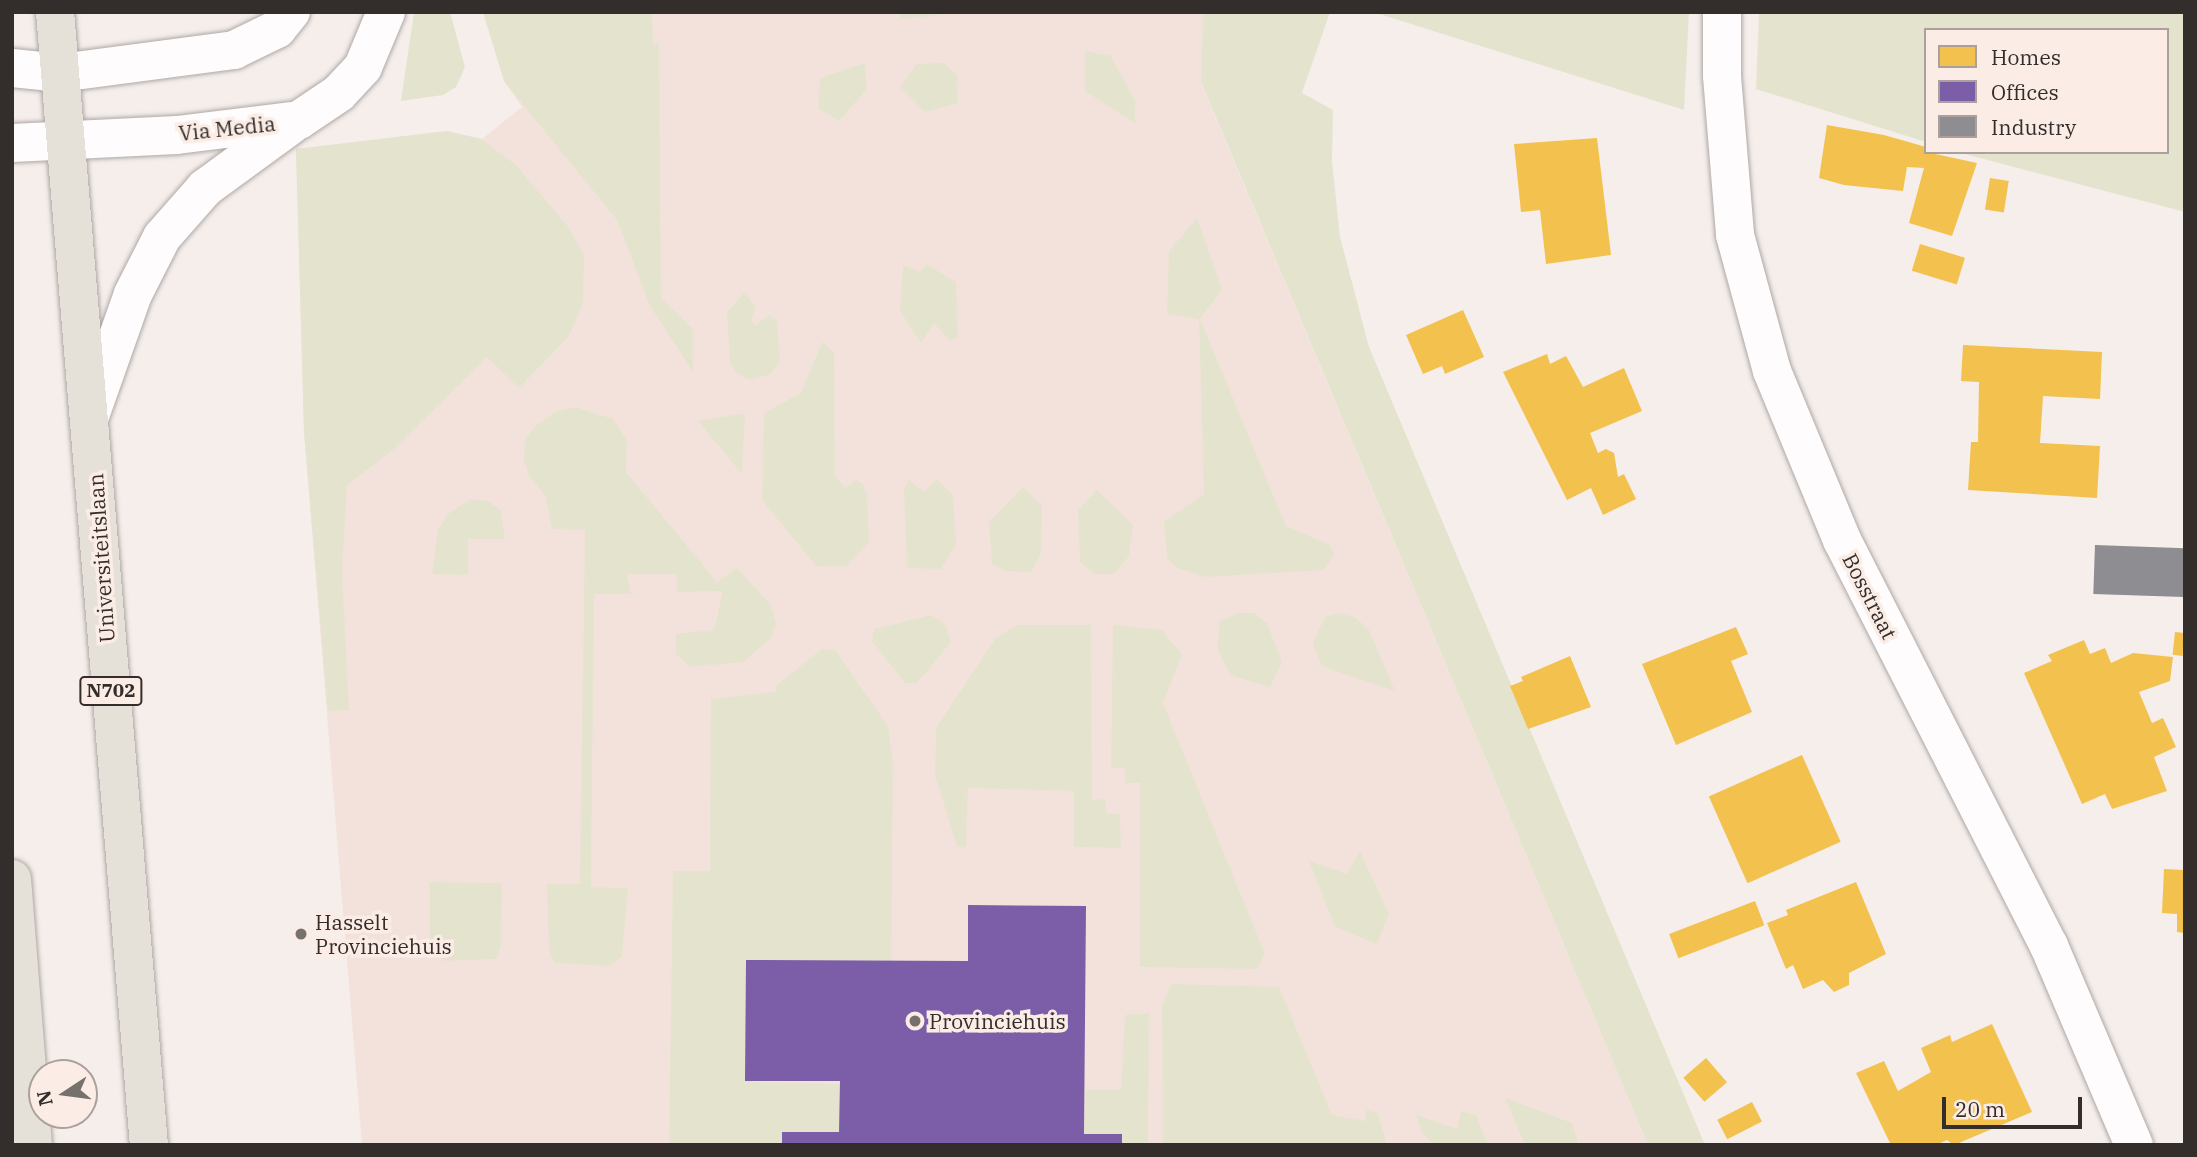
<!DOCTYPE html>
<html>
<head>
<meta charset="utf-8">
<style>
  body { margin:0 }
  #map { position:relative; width:2197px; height:1157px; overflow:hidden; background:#f6eeeb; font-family:"IBM Plex Serif",serif }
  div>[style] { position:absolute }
  .commercial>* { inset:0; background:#f3e2db }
  .green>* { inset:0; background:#e4e4ce }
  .homes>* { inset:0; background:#f2c14e; transform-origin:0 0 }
  .offices>* { inset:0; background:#7b5ea7 }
  .industry>* { inset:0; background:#8d8d92; transform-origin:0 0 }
  .roads { filter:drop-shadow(0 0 2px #aea8a5) drop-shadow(0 0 2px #aea8a5) }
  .street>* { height:38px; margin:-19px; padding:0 19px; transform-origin:19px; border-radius:19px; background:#fefcfc }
  .highway>* { height:38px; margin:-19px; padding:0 19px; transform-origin:19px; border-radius:19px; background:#e6e1d8 }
  .dots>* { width:19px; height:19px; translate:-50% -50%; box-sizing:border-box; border:4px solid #fbede6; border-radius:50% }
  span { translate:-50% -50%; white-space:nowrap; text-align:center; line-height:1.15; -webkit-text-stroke:7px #fbede6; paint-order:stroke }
  .shield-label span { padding:2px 5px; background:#fbede6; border:2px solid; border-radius:5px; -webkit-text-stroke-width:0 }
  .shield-label { font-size:19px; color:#332d2b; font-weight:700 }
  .street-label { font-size:21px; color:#332d2b }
  .poi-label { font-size:21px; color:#332d2b }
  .left { translate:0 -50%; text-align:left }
  .frame { position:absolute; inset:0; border:14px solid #332d2b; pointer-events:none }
  .legend { position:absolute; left:1924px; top:28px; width:245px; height:126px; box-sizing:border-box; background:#fbede6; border:2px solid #aba09b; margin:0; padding:9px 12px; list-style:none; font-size:21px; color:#332d2b }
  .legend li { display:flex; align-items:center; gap:14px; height:35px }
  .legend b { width:35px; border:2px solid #aba09b }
  .north { position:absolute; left:28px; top:1059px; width:70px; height:70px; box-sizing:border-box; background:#fbede6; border:2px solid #aba09b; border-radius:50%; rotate:257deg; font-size:19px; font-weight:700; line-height:28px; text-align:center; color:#332d2b }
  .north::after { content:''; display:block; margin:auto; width:24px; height:32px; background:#77716e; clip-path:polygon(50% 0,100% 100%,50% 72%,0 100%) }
  .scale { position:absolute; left:1942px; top:1097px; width:140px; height:32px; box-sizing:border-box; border:4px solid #332d2b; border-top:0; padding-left:9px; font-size:21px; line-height:24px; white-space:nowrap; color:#332d2b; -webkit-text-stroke:5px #fbede6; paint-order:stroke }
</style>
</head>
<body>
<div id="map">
  <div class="commercial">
    <div style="clip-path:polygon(483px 12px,1241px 12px,1201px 83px,1648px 1145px,362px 1145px,304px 432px,296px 149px,447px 131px,482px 139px,522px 107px,504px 81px)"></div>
  </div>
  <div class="green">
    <div style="clip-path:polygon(414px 12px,450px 12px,465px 67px,456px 87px,443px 95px,401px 101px)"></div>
    <div style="clip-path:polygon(483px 12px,652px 12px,653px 44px,659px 44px,661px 298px,693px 329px,693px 372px,650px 306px,617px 220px,504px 81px)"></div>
    <div style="clip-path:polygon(901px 12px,965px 12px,901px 19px)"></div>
    <div style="clip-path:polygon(1203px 12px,1330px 12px,1302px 93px,1333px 110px,1332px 161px,1340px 237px,1369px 347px,1705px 1145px,1648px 1145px,1201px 82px)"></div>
    <div style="clip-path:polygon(1373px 12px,1689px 12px,1684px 110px)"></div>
    <div style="clip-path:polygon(1759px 12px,2185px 12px,2185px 212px,1957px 152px,2167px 152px,2167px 30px,1926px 30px,1926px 142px,1756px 89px)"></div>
    <div style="clip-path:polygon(1085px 51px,1111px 56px,1135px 101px,1135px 123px,1085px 91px)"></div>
    <div style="clip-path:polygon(865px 63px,867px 89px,839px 121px,818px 108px,820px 78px)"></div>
    <div style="clip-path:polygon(944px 63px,957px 75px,958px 103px,925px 112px,900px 87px,917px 64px)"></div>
    <div style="clip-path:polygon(447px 131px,481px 139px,516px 165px,569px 228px,584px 256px,583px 303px,569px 336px,519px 388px,487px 357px,394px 449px,347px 485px,342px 571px,349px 710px,328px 711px,304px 432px,296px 149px)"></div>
    <div style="clip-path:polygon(1197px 218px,1222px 289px,1200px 319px,1286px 526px,1330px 545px,1334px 555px,1324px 570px,1206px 577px,1177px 568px,1167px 558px,1164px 522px,1204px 494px,1199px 319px,1167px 314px,1169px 251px)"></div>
    <div style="clip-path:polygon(926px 264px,956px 282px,958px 337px,950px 341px,934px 323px,921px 343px,900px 311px,903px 265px,920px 272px)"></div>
    <div style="clip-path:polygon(744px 293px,756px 306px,751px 320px,755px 325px,770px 315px,777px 321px,780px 361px,769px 375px,749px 380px,734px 371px,730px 361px,727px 312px)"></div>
    <div style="clip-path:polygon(822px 342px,834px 352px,835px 475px,845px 488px,856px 480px,863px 484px,867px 495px,869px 542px,846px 567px,816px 566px,762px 500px,764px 413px,801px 393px)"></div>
    <div style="clip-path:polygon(576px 407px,613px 419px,627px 440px,626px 472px,717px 582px,737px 568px,770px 604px,776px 623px,771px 638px,743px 662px,690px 667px,676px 654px,676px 634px,714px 630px,723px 591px,677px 592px,677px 574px,627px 574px,631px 594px,594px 594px,591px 887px,628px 888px,622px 957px,608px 966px,554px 963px,549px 949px,547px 884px,580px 884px,585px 530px,552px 529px,545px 495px,530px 478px,524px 461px,525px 440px,534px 427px,555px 412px)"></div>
    <div style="clip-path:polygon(745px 413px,742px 474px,698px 421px)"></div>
    <div style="clip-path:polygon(937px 479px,953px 495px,956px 544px,941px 569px,907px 568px,904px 490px,909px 480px,924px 492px)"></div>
    <div style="clip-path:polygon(1023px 487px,1042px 506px,1041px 553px,1031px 572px,1004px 571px,992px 564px,989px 522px)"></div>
    <div style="clip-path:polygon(1097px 490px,1133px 525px,1129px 556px,1114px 574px,1094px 574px,1080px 562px,1078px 510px)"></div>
    <div style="clip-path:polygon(471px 499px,489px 501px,501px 511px,505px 539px,468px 539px,468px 575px,432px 574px,438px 530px,448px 514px)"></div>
    <div style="clip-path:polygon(1238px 613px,1254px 613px,1267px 623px,1282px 662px,1270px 687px,1230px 675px,1217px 648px,1220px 621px)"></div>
    <div style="clip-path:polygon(1337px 613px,1355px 617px,1369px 630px,1395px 691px,1321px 666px,1313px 642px,1325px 617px)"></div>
    <div style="clip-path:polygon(931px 615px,945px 624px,951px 642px,917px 683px,905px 683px,872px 641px,874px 629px)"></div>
    <div style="clip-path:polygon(1017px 625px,1091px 625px,1092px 800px,1105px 799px,1107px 814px,1120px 814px,1121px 848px,1074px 847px,1074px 791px,968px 788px,966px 848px,957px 846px,935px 775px,936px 728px,995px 639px)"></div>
    <div style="clip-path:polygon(1113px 625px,1162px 630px,1182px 655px,1163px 703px,1265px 954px,1257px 969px,1140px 967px,1140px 783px,1125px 783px,1125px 768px,1111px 768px)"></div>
    <div style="clip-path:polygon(822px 649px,835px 650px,888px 726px,893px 761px,891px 962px,755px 960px,753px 1082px,843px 1084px,842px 1135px,791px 1145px,669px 1145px,673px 871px,710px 871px,711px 699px,775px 692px,777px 685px)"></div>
    <div style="clip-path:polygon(1360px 851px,1389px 914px,1377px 944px,1335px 927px,1309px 861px,1347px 874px)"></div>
    <div style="clip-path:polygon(430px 882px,502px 883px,501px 947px,496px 959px,445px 961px,430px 952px)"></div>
    <div style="clip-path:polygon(1171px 984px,1279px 987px,1332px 1115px,1365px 1121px,1366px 1110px,1378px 1113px,1387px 1145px,1163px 1145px,1162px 1005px)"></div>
    <div style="clip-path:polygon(1149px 1013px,1148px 1145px,1122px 1145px,1121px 1134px,1084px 1134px,1086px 1090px,1121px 1090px,1125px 1015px)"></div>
    <div style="clip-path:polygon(1505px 1098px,1572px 1123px,1579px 1145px,1525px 1145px)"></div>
    <div style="clip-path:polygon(1461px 1111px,1476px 1115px,1488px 1145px,1434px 1145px,1423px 1134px,1416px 1115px,1457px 1129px)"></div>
  </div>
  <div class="homes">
    <div style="clip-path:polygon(1827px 125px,1884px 135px,1926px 147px,1926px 152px,1977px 163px,1952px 236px,1909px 223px,1924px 168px,1907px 167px,1903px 191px,1844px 185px,1819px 178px)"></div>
    <div style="clip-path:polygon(1597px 138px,1611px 255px,1546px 264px,1540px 210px,1521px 212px,1514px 144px)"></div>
    <div style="left:1990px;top:178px;width:19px;height:32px;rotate:9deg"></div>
    <div style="left:1920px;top:244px;width:47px;height:28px;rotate:17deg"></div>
    <div style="clip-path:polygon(1463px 310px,1484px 357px,1445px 374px,1442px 366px,1423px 374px,1406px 335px)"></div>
    <div style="clip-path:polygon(1963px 345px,2102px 352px,2100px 399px,2043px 396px,2040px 443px,2100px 446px,2097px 498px,1968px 490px,1971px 442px,1978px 442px,1979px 382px,1961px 381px)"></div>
    <div style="clip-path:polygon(1547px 354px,1550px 364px,1566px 356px,1583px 387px,1624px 368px,1642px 411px,1590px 433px,1598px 453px,1606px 449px,1614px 453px,1618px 477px,1624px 474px,1636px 499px,1603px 515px,1591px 488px,1567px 500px,1503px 372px)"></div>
    <div style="clip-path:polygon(1736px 627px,1748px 654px,1731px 661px,1752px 712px,1676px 745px,1642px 664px)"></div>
    <div style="left:2175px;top:632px;width:10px;height:23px;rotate:6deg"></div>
    <div style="clip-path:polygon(2084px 640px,2090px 654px,2105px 648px,2111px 663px,2133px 653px,2173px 657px,2170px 681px,2139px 692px,2152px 723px,2163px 718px,2176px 747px,2154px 757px,2167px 791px,2112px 809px,2105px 794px,2082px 804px,2024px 673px,2052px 661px,2048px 655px)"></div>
    <div style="clip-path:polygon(1570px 656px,1591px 707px,1528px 729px,1510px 686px,1523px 681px,1521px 677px)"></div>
    <div style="left:1802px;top:755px;width:95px;height:102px;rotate:66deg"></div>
    <div style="clip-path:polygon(2164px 869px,2185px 870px,2185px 933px,2177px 932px,2177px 914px,2162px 913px)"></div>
    <div style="clip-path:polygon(1856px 882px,1886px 954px,1849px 973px,1849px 985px,1834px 992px,1823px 980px,1803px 989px,1793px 965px,1786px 969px,1767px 923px,1788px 915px,1786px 910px)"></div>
    <div style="left:1755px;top:901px;width:26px;height:92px;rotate:69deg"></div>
    <div style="clip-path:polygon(1992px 1024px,2032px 1112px,1954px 1145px,1947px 1140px,1936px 1145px,1891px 1145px,1856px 1073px,1884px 1061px,1898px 1091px,1931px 1072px,1921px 1048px,1950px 1035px,1952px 1042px)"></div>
    <div style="left:1706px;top:1058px;width:32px;height:30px;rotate:49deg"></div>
    <div style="left:1752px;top:1102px;width:22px;height:39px;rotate:63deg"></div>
  </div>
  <div class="offices">
    <div style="clip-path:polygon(968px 905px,1086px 906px,1084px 1134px,1122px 1134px,1122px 1145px,782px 1145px,782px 1132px,839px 1132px,840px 1081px,745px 1081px,746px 960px,968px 961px)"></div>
  </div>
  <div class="industry">
    <div style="left:2095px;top:545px;width:90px;height:49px;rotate:2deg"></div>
  </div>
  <div class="roads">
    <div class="street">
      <div style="left:1722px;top:12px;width:64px;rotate:90deg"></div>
      <div style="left:1722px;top:76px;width:160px;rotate:85.3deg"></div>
      <div style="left:1735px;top:235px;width:141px;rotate:74.8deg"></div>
      <div style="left:1772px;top:371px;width:183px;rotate:67.5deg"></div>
      <div style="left:1842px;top:540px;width:456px;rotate:63deg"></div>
      <div style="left:2049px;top:946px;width:216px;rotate:66.9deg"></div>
      <div style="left:12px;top:68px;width:48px;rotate:5.9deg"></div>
      <div style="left:60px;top:73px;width:176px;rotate:-7.5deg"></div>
      <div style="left:234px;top:50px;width:48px;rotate:-26deg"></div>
      <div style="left:277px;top:29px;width:22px;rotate:-51deg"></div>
      <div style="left:12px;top:143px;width:165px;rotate:-2.8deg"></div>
      <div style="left:177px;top:135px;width:123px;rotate:-7deg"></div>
      <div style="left:299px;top:120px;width:48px;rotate:-34deg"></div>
      <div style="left:339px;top:93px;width:35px;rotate:-47deg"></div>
      <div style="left:363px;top:67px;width:60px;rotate:-67.3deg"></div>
      <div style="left:90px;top:416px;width:129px;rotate:-70.6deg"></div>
      <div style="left:133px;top:294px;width:64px;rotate:-63deg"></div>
      <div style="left:162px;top:237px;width:65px;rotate:-48.7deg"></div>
      <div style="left:205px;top:188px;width:107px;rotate:-36.2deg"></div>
    </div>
    <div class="highway">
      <div style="left:55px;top:12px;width:1137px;rotate:85.26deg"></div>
      <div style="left:12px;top:879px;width:267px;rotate:85.5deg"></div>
    </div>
  </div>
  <div class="dots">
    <div style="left:301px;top:934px;background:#77716e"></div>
    <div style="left:915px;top:1021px;background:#77716e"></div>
  </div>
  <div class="shield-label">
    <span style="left:111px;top:691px">N702</span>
  </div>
  <div class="street-label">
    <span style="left:227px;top:128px;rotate:-6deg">Via Media</span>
    <span style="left:101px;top:558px;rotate:-94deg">Universiteitslaan</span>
    <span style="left:1870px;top:596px;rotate:63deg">Bosstraat</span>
  </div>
  <div class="poi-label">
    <span class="left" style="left:315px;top:934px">Hasselt<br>Provinciehuis</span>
    <span class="left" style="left:929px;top:1021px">Provinciehuis</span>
  </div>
  <div class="frame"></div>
  <ul class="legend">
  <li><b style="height:19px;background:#f2c14e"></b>Homes</li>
  <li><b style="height:19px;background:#7b5ea7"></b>Offices</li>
  <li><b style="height:19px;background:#8d8d92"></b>Industry</li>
  </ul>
  <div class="north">N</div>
  <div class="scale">20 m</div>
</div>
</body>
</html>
